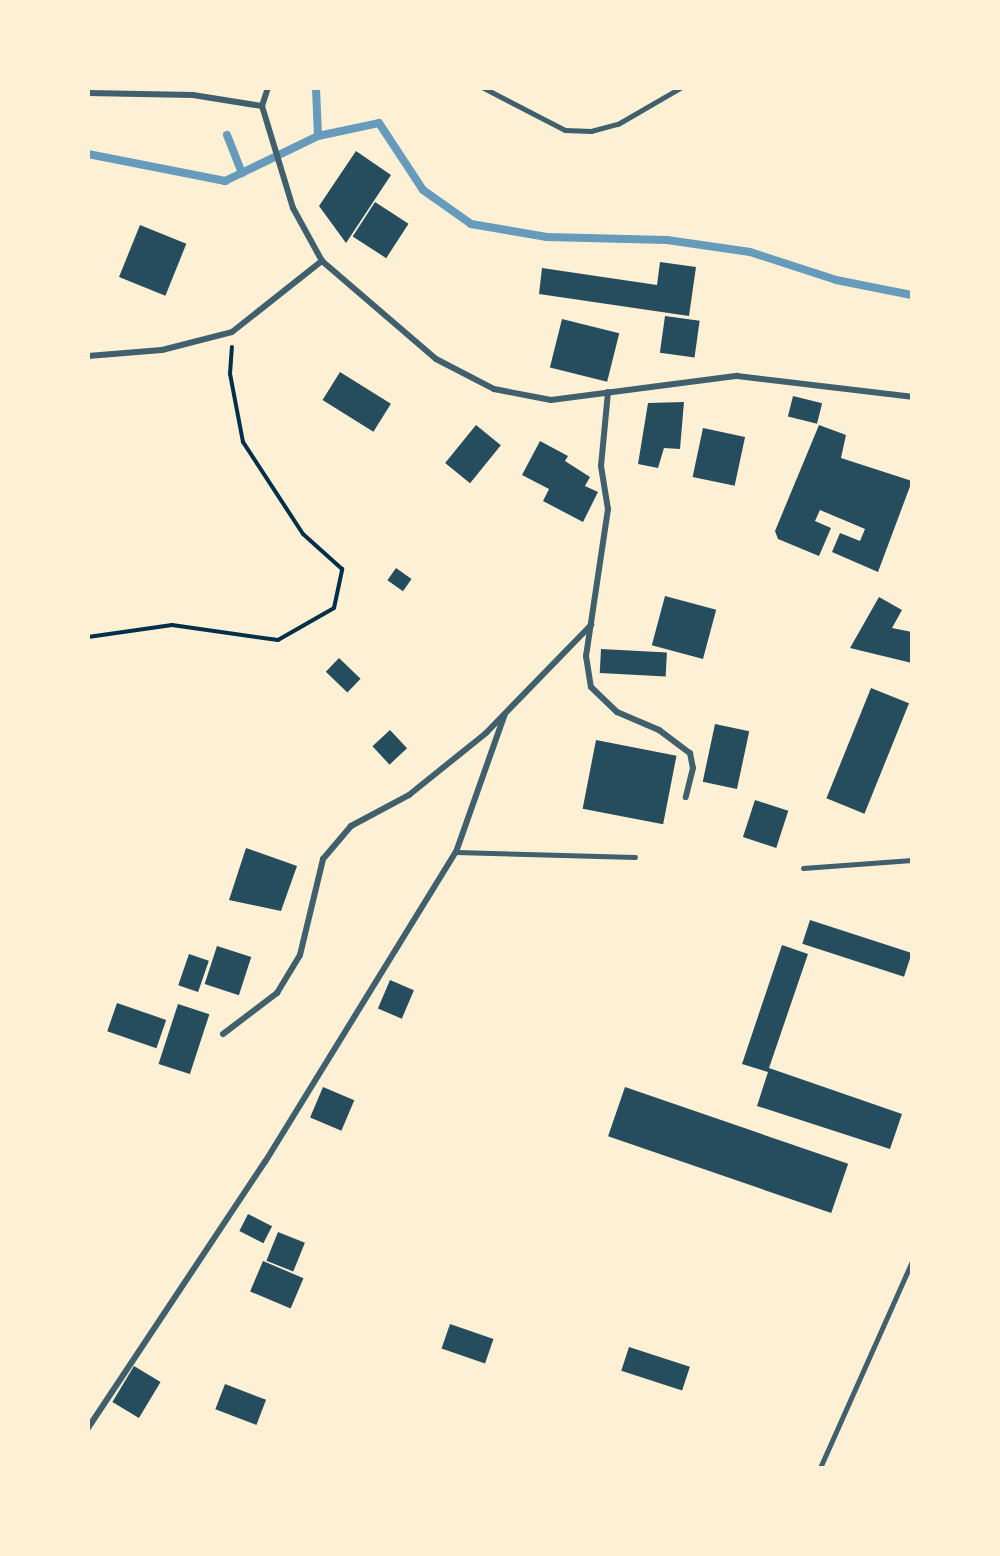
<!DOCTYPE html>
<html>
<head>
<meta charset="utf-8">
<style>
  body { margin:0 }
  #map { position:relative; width:1000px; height:1556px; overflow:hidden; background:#fdf0d5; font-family:Helvetica,sans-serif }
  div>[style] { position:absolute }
  .stream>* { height:8px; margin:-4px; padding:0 4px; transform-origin:4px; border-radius:4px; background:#669bbc }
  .building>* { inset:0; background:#264d5e; transform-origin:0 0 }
  .path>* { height:4px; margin:-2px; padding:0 2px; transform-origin:2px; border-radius:2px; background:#003049 }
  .service>* { height:4.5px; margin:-2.25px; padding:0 2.25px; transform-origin:2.25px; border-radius:2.25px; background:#3f606c }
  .minor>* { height:6px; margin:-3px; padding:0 3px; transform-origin:3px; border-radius:3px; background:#3f606c }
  span { translate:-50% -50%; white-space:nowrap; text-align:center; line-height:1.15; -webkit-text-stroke:4.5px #fdf0d5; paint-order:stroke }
  .frame { position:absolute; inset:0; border:90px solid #fdf0d5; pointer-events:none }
</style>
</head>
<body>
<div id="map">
  <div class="stream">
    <div style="left:316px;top:88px;width:48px;rotate:87.6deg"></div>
    <div style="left:227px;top:135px;width:41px;rotate:68.5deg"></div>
    <div style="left:88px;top:154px;width:140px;rotate:11.1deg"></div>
    <div style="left:225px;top:181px;width:103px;rotate:-25.8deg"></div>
    <div style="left:318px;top:136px;width:62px;rotate:-12deg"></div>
    <div style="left:379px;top:123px;width:80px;rotate:56.7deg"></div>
    <div style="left:423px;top:190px;width:59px;rotate:35.3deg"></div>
    <div style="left:471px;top:224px;width:77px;rotate:9.7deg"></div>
    <div style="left:547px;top:237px;width:120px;rotate:1.4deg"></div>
    <div style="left:667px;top:240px;width:84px;rotate:8.2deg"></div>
    <div style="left:750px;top:252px;width:90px;rotate:18deg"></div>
    <div style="left:836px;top:280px;width:77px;rotate:11.2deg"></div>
  </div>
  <div class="building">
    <div style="clip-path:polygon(356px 151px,391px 175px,346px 243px,319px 206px)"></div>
    <div style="left:375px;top:202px;width:40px;height:41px;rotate:33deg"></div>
    <div style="left:140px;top:225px;width:50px;height:56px;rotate:22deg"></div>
    <div style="clip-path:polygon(660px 262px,696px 267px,689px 316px,539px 294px,542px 268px,657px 285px)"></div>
    <div style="left:665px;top:316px;width:35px;height:37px;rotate:8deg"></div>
    <div style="left:562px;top:319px;width:59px;height:50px;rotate:14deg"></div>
    <div style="left:340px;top:372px;width:60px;height:33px;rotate:32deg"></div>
    <div style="left:793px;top:396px;width:30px;height:21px;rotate:14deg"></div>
    <div style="clip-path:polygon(684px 402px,680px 449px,664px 448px,658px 468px,638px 464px,648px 403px)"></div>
    <div style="left:476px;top:425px;width:32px;height:49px;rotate:39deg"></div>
    <div style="clip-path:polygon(819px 425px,846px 435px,841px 458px,912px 481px,878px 572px,832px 552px,840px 533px,860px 541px,865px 529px,820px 510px,815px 521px,831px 528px,819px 556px,778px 539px,775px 531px)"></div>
    <div style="left:703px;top:428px;width:43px;height:50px;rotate:12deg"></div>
    <div style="clip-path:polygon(540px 441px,568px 456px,565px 461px,590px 477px,585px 486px,598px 492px,583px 522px,543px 501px,549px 489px,522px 475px)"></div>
    <div style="left:396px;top:568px;width:19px;height:15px;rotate:35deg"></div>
    <div style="left:665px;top:596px;width:53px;height:51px;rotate:15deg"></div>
    <div style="clip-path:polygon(879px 597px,902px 610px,892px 628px,912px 632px,912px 663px,850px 648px)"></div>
    <div style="left:601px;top:649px;width:66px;height:24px;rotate:3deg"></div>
    <div style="left:339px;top:658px;width:30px;height:19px;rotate:44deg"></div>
    <div style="left:871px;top:688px;width:41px;height:119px;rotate:22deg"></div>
    <div style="left:715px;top:724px;width:35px;height:59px;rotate:12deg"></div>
    <div style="left:390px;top:730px;width:25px;height:24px;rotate:47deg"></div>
    <div style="left:596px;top:740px;width:82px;height:70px;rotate:11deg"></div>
    <div style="left:755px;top:800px;width:35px;height:39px;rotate:18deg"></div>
    <div style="clip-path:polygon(246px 848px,297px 866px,281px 911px,229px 900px)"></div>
    <div style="left:810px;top:920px;width:107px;height:25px;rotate:18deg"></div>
    <div style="clip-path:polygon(782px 945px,808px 954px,769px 1068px,902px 1114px,890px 1149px,757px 1106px,768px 1072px,742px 1064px)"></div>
    <div style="left:217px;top:946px;width:36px;height:40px;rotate:18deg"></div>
    <div style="left:189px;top:954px;width:21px;height:33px;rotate:19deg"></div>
    <div style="left:390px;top:980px;width:26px;height:31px;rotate:23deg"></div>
    <div style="left:117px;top:1003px;width:52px;height:30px;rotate:19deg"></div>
    <div style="left:178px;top:1004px;width:33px;height:63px;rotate:18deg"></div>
    <div style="left:323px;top:1087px;width:34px;height:33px;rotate:23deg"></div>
    <div style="left:625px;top:1087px;width:236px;height:52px;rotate:19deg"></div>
    <div style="left:248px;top:1214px;width:27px;height:19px;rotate:27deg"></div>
    <div style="left:278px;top:1232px;width:29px;height:31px;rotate:22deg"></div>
    <div style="left:263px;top:1261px;width:44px;height:33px;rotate:23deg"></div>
    <div style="left:450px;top:1324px;width:46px;height:26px;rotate:19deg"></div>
    <div style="left:629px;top:1347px;width:64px;height:25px;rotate:18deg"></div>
    <div style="left:134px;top:1366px;width:31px;height:42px;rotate:31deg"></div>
    <div style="left:225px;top:1384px;width:44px;height:27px;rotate:21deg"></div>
  </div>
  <div class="path">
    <div style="left:88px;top:637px;width:85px;rotate:-8.1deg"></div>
    <div style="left:172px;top:625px;width:107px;rotate:8.1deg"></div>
    <div style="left:278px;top:640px;width:64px;rotate:-29.7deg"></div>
    <div style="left:334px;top:608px;width:40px;rotate:-78deg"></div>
    <div style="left:342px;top:569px;width:52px;rotate:-138.1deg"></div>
    <div style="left:303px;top:534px;width:110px;rotate:-123.1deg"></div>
    <div style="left:243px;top:442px;width:69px;rotate:-100.8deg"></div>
    <div style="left:230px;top:374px;width:27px;rotate:-86deg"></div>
  </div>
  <div class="service">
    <div style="left:484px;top:88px;width:91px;rotate:27.4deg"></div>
    <div style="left:565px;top:130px;width:26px;rotate:2deg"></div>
    <div style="left:591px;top:131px;width:28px;rotate:-15deg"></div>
    <div style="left:618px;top:124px;width:72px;rotate:-30.1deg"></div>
    <div style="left:456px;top:852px;width:179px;rotate:1.6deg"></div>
    <div style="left:803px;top:868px;width:109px;rotate:-4.2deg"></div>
    <div style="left:820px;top:1468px;width:227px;rotate:-66deg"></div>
  </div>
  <div class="minor">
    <div style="left:88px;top:93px;width:105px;rotate:1.1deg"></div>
    <div style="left:193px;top:95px;width:70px;rotate:9.1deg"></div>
    <div style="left:262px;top:106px;width:107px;rotate:73.1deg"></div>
    <div style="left:293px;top:208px;width:60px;rotate:61.3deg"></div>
    <div style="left:322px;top:261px;width:150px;rotate:40.7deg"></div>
    <div style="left:436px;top:359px;width:65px;rotate:27.3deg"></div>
    <div style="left:494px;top:389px;width:58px;rotate:10.9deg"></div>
    <div style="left:551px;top:400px;width:188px;rotate:-7.4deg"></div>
    <div style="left:737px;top:376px;width:176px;rotate:6.8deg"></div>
    <div style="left:262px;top:106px;width:19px;rotate:-72deg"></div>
    <div style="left:88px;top:356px;width:74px;rotate:-4.6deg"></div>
    <div style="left:162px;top:350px;width:72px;rotate:-14.4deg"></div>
    <div style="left:232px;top:332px;width:115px;rotate:-38.3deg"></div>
    <div style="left:608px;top:392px;width:74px;rotate:95.4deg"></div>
    <div style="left:601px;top:466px;width:44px;rotate:80.8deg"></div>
    <div style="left:608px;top:509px;width:149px;rotate:98.5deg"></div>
    <div style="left:586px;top:656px;width:31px;rotate:81deg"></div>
    <div style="left:591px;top:687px;width:36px;rotate:44deg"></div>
    <div style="left:617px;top:712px;width:46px;rotate:23.2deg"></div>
    <div style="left:659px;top:730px;width:39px;rotate:37deg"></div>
    <div style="left:690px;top:753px;width:15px;rotate:79deg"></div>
    <div style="left:693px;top:768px;width:30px;rotate:104deg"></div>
    <div style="left:223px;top:1034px;width:68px;rotate:-37.2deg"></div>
    <div style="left:277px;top:993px;width:44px;rotate:-58.8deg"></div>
    <div style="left:300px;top:955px;width:99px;rotate:-76.5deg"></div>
    <div style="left:323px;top:859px;width:43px;rotate:-49.7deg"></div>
    <div style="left:351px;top:826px;width:66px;rotate:-28.1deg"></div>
    <div style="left:409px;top:795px;width:99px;rotate:-38.8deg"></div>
    <div style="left:486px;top:733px;width:151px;rotate:-45.8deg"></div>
    <div style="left:88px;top:1428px;width:320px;rotate:-56.4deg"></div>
    <div style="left:265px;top:1162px;width:364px;rotate:-58.4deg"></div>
    <div style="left:456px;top:852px;width:146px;rotate:-70.5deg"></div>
  </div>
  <div class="frame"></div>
</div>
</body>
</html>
